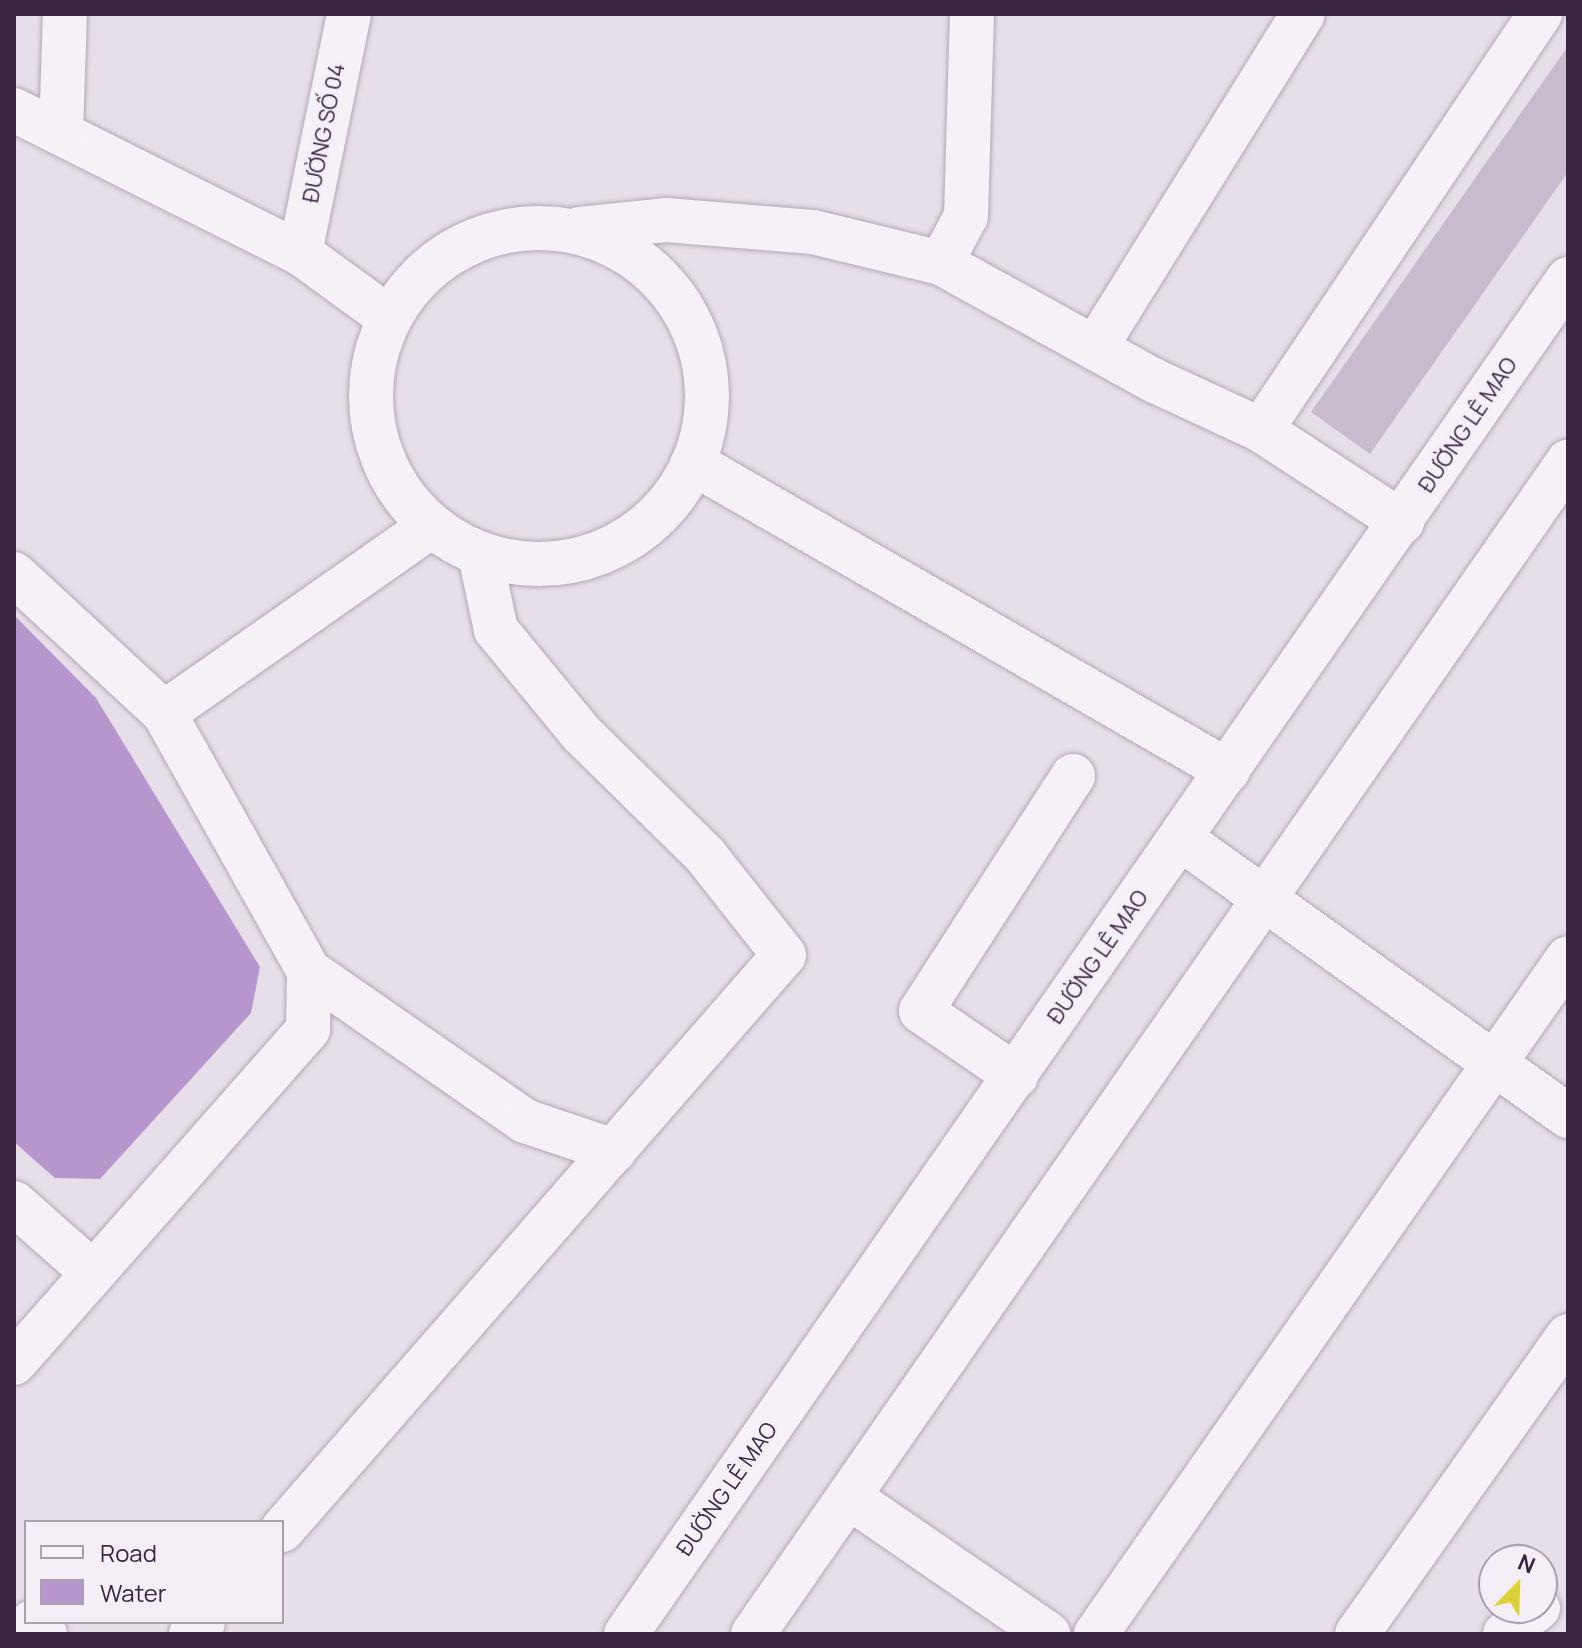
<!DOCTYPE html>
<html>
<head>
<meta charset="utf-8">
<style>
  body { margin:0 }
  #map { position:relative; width:1582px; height:1648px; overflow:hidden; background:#e6dee9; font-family:Manrope,sans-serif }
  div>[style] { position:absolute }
  .water>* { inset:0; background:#b796cd }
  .building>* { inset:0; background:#c8bbcd }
  .roads { filter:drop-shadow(0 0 2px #b2a7b7) drop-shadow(0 0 2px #b2a7b7) }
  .minor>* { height:44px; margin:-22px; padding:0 22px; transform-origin:22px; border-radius:22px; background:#f6f1f7 }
  .minor>.ring { margin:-22px; padding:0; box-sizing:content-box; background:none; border:44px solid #f6f1f7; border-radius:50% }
  span { translate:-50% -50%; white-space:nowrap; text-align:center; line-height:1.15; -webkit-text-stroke:6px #f4eef7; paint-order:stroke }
  .street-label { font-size:22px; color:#3a2642 }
  .frame { position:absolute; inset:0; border:16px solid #3a2642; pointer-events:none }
  .legend { position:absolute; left:24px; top:1520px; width:260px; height:104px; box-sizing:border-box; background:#f4eef7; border:2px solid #aa9eaf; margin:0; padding:10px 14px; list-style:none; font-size:24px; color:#3a2642 }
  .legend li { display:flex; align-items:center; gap:16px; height:40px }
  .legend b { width:40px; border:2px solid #aa9eaf }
  .north { position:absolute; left:1478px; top:1544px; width:80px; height:80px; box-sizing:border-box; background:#f4eef7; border:2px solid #aa9eaf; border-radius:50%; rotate:23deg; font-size:22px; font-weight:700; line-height:32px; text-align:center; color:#3a2642 }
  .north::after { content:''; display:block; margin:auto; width:28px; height:36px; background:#dbd237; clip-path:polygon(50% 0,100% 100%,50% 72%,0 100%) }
</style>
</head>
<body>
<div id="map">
  <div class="water">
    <div style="clip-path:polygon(14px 615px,96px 698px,260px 967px,251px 1013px,100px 1179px,55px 1178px,14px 1142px)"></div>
  </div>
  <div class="building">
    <div style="clip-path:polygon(1568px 46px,1568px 172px,1370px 454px,1311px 412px)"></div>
  </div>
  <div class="roads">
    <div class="minor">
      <div style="left:14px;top:110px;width:320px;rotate:26.6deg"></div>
      <div style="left:300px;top:253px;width:109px;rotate:36deg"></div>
      <div style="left:61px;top:133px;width:119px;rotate:-88.1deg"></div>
      <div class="ring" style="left:371px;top:228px;width:292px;height:292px"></div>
      <div style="left:580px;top:229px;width:86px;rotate:-6deg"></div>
      <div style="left:666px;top:220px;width:147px;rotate:4.7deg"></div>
      <div style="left:813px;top:232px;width:132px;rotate:13.6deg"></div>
      <div style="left:941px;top:263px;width:242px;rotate:28.9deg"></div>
      <div style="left:1153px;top:380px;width:119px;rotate:24.8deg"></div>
      <div style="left:300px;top:253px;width:244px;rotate:-78.4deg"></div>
      <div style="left:941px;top:263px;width:53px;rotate:-62deg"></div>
      <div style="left:966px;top:216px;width:202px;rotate:-88.3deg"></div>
      <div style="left:1095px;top:348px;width:393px;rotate:-58.1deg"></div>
      <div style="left:693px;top:463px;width:617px;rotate:29.93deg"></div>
      <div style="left:1402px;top:522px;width:168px;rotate:-146.9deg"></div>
      <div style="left:1261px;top:430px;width:501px;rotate:-56.15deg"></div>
      <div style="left:14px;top:574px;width:205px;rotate:42.8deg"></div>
      <div style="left:164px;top:713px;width:296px;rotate:60.7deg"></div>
      <div style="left:309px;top:971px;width:263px;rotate:34.8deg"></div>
      <div style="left:525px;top:1121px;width:94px;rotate:18.6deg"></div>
      <div style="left:164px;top:713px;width:326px;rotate:-35deg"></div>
      <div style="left:1181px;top:839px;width:476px;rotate:35.6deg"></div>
      <div style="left:1016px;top:1076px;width:115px;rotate:-145.6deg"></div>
      <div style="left:921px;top:1011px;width:280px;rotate:-57.1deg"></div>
      <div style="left:14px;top:1203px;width:106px;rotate:41.5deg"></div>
      <div style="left:14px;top:1363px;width:445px;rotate:-48.6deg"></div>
      <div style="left:308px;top:1029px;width:58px;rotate:-89deg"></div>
      <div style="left:849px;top:1497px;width:242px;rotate:34.5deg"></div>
      <div style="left:282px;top:1530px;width:763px;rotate:-48.88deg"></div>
      <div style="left:784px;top:955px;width:127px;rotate:-128.3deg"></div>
      <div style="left:705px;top:855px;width:174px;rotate:-135.5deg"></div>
      <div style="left:581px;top:733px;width:134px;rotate:-129.5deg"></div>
      <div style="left:496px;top:630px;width:77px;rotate:-102deg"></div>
      <div style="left:32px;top:1622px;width:18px;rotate:43deg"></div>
      <div style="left:191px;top:1634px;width:17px;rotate:-45deg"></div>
      <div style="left:626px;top:1634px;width:1650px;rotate:-55.19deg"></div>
      <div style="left:753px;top:1634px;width:1428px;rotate:-55.19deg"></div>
      <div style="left:1096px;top:1634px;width:824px;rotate:-55.08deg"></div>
      <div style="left:1357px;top:1634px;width:365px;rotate:-54.7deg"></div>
      <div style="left:1505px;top:1634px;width:42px;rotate:-38.2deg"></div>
    </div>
  </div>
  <div class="street-label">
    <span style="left:324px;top:133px;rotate:-79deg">ĐƯỜNG SỐ 04</span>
    <span style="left:1468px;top:425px;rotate:-56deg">ĐƯỜNG LÊ MAO</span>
    <span style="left:1098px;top:957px;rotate:-55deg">ĐƯỜNG LÊ MAO</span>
    <span style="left:727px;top:1489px;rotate:-55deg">ĐƯỜNG LÊ MAO</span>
  </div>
  <div class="frame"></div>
  <ul class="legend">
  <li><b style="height:10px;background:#f6f1f7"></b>Road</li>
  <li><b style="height:22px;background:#b796cd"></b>Water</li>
  </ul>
  <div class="north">N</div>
</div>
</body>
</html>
